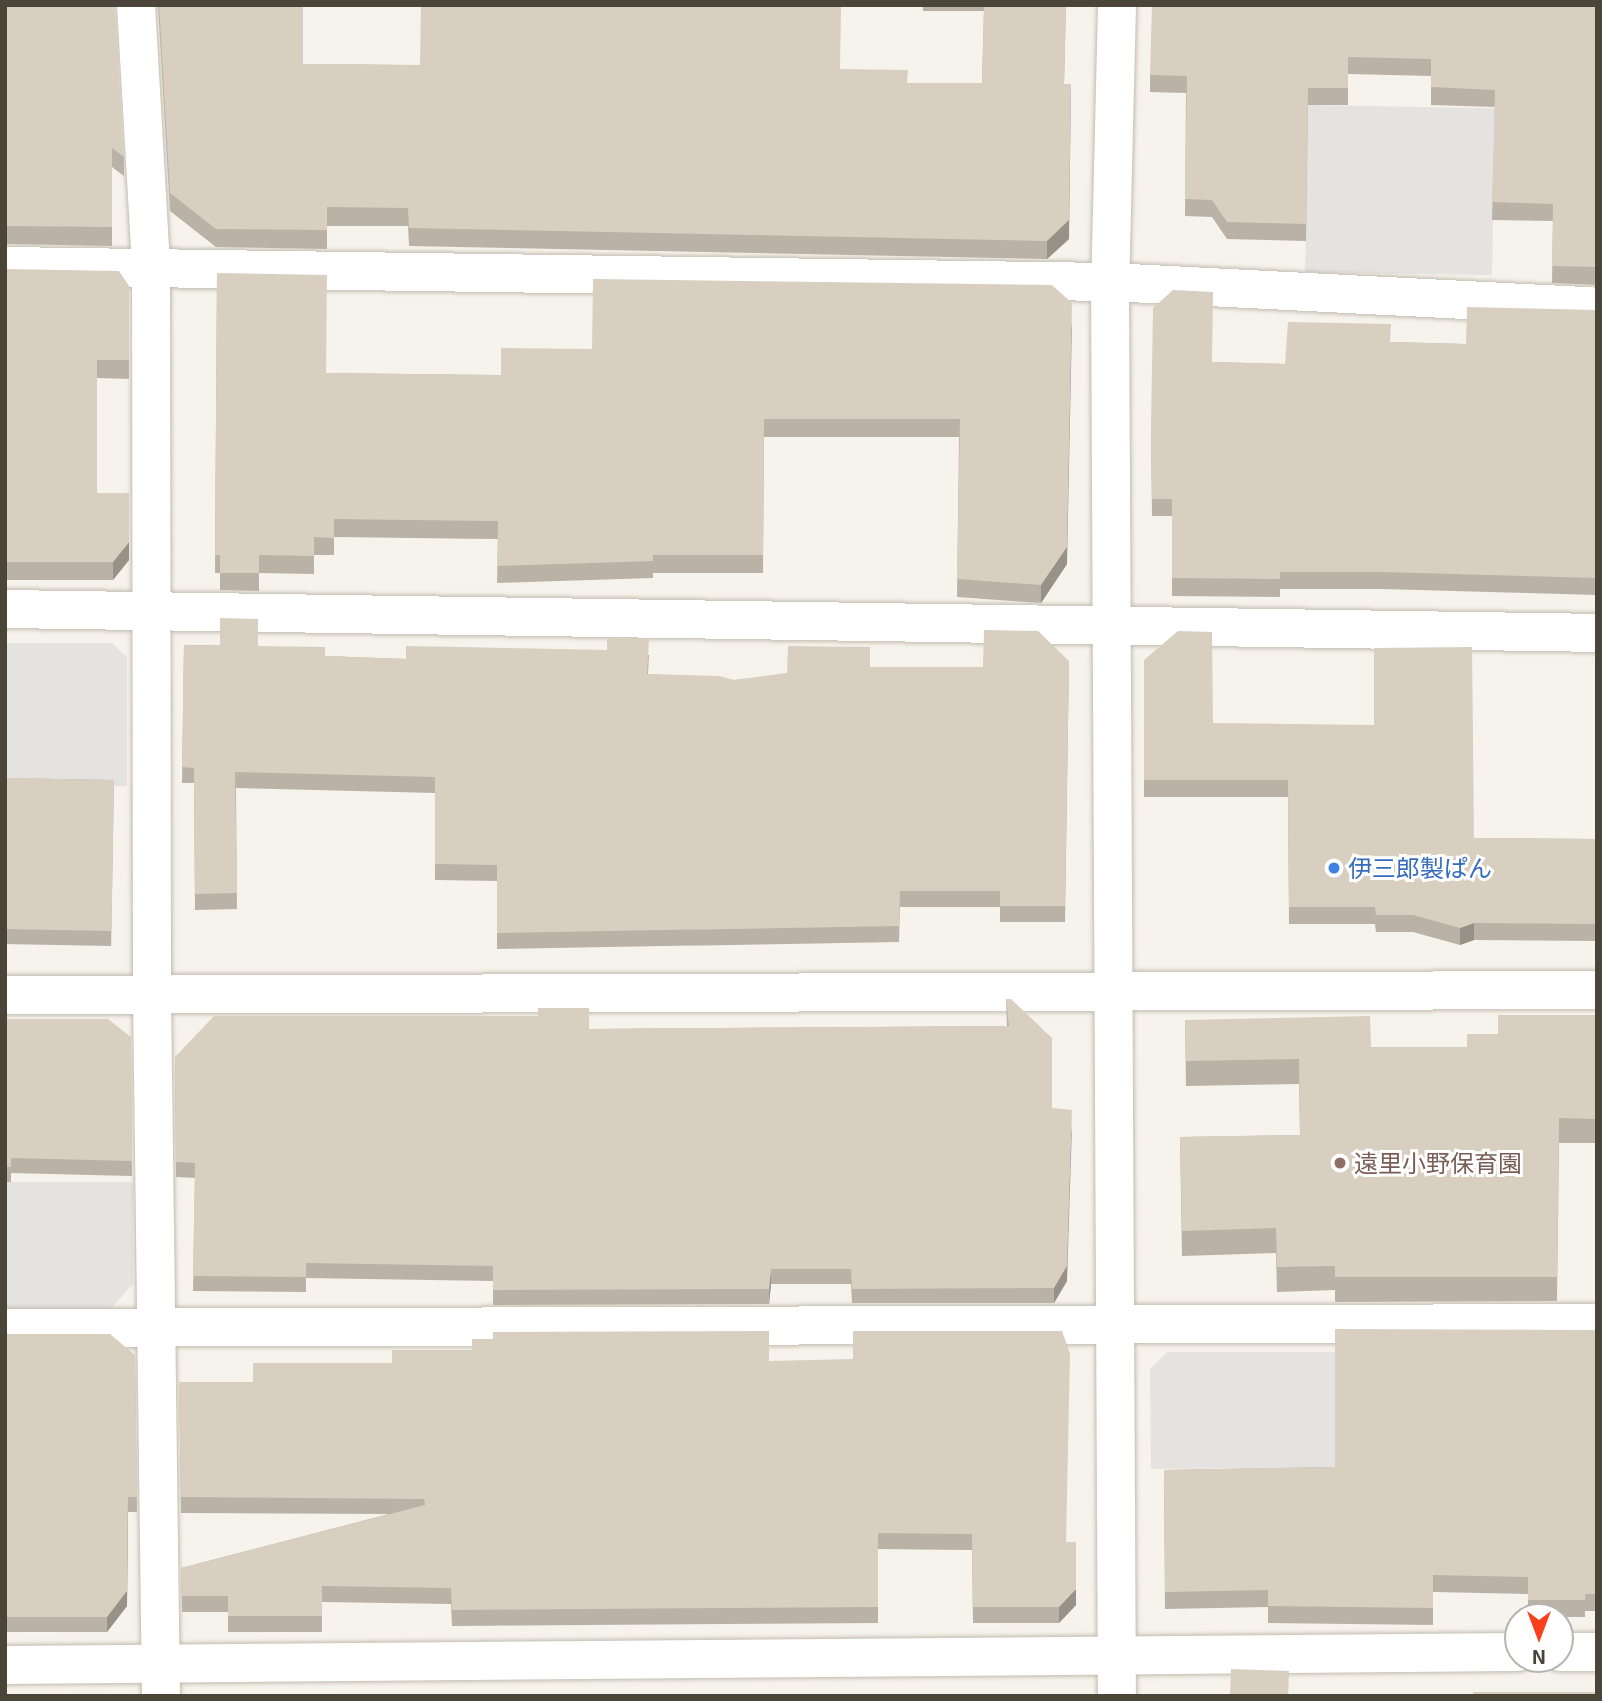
<!DOCTYPE html>
<html>
<head>
<meta charset="utf-8">
<style>
  body { margin:0 }
  #map { position:relative; width:1602px; height:1701px; overflow:hidden; background:#f6f3ec; font-family:"Exo 2","Noto Sans JP",sans-serif }
  div>[style] { position:absolute }
  .parking>* { inset:0; background:#e5e3e0; transform-origin:0 0 }
  .roads { filter:drop-shadow(0 0 2px #c2bbae) drop-shadow(0 0 2px #c2bbae) }
  .minor>* { height:38px; margin:-19px; padding:0 19px; transform-origin:19px; border-radius:19px; background:#fff }
  .wall>* { inset:0; background:#bab2a6; transform-origin:0 0 }
  .shaded-wall>* { inset:0; background:#979187 }
  .building>* { inset:0; background:#d8cfc1; transform-origin:0 0 }
  .dots>* { width:19px; height:19px; translate:-50% -50%; box-sizing:border-box; border:4px solid #fff; border-radius:50% }
  span { translate:-50% -50%; white-space:nowrap; text-align:center; line-height:1.15; -webkit-text-stroke:6px #fff; paint-order:stroke }
  .shop-label { font-size:24px; color:#366cbe }
  .left { translate:0 -50%; text-align:left }
  .education-label { font-size:24px; color:#785e54 }
  .frame { position:absolute; inset:0; border:7px solid #4b4439; pointer-events:none }
  .north { position:absolute; left:1504px; top:1603px; width:70px; height:70px; box-sizing:border-box; background:#fff; border:2px solid #b7b4b0; border-radius:50%; rotate:180deg; font-size:19px; font-weight:700; line-height:28px; text-align:center; color:#4b4439 }
  .north::after { content:''; display:block; margin:auto; width:24px; height:32px; background:#fc3f1d; clip-path:polygon(50% 0,100% 100%,50% 72%,0 100%) }
</style>
</head>
<body>
<div id="map">
  <div class="parking">
    <div style="left:1308px;top:105px;width:187px;height:167px;rotate:1deg"></div>
    <div style="clip-path:polygon(5px 643px,112px 643px,127px 657px,127px 786px,5px 786px)"></div>
    <div style="clip-path:polygon(5px 1182px,133px 1182px,133px 1284px,108px 1312px,5px 1312px)"></div>
    <div style="clip-path:polygon(1167px 1352px,1335px 1352px,1335px 1468px,1151px 1469px,1150px 1369px)"></div>
  </div>
  <div class="roads">
    <div class="minor">
      <div style="left:136px;top:5px;width:263px;rotate:86.7deg"></div>
      <div style="left:151px;top:268px;width:726px;rotate:89.92deg"></div>
      <div style="left:152px;top:994px;width:702px;rotate:89.27deg"></div>
      <div style="left:1117px;top:5px;width:277px;rotate:91.4deg"></div>
      <div style="left:1110px;top:282px;width:1414px;rotate:89.72deg"></div>
      <div style="left:5px;top:266px;width:1105px;rotate:0.83deg"></div>
      <div style="left:1110px;top:282px;width:488px;rotate:2.9deg"></div>
      <div style="left:5px;top:609px;width:1592px;rotate:0.86deg"></div>
      <div style="left:5px;top:995px;width:1592px;rotate:-0.18deg"></div>
      <div style="left:5px;top:1328px;width:1592px;rotate:-0.18deg"></div>
      <div style="left:1560px;top:1652px;width:37px"></div>
      <div style="left:5px;top:1665px;width:1513px;rotate:-0.49deg"></div>
    </div>
  </div>
  <div class="wall">
    <div style="clip-path:polygon(5px 5px,124px 157px,124px 176px,112px 167px,112px 246px,5px 244px)"></div>
    <div style="clip-path:polygon(158px 5px,303px 5px,303px 64px,840px 69px,907px 83px,982px 83px,984px 11px,923px 11px,923px 5px,1066px 5px,1064px 84px,1069px 239px,1047px 259px,409px 246px,408px 226px,327px 226px,327px 249px,216px 247px,170px 211px)"></div>
    <div style="clip-path:polygon(1597px 5px,1597px 285px,1552px 283px,1553px 221px,1492px 220px,1495px 107px,1431px 105px,1431px 76px,1348px 74px,1348px 105px,1308px 105px,1306px 241px,1227px 239px,1212px 217px,1185px 216px,1186px 93px,1150px 92px,1150px 75px)"></div>
    <div style="clip-path:polygon(5px 269px,129px 286px,129px 379px,97px 378px,97px 493px,129px 560px,113px 580px,5px 580px)"></div>
    <div style="clip-path:polygon(217px 273px,326px 373px,501px 375px,592px 349px,1052px 285px,1067px 564px,1041px 603px,957px 597px,959px 437px,764px 437px,763px 573px,653px 573px,653px 578px,497px 583px,498px 539px,334px 537px,334px 555px,314px 555px,314px 574px,259px 573px,259px 591px,220px 590px,220px 573px,215px 573px)"></div>
    <div style="clip-path:polygon(1597px 310px,1597px 595px,1382px 589px,1280px 589px,1280px 597px,1172px 596px,1172px 516px,1152px 516px,1151px 426px,1212px 362px,1285px 364px,1391px 342px,1466px 344px)"></div>
    <div style="clip-path:polygon(184px 645px,258px 646px,325px 656px,406px 659px,649px 655px,648px 674px,734px 680px,870px 667px,983px 667px,1069px 661px,1065px 922px,1000px 922px,1000px 907px,900px 907px,899px 942px,497px 949px,497px 881px,435px 880px,435px 793px,236px 788px,237px 909px,195px 910px,194px 783px,182px 783px)"></div>
    <div style="clip-path:polygon(1144px 660px,1213px 723px,1474px 838px,1597px 839px,1597px 941px,1474px 940px,1460px 945px,1413px 932px,1376px 932px,1375px 924px,1289px 924px,1288px 797px,1144px 797px)"></div>
    <div style="left:114px;top:780px;width:166px;height:109px;rotate:91deg"></div>
    <div style="clip-path:polygon(1006px 999px,1052px 1108px,1067px 1281px,1054px 1303px,852px 1303px,851px 1284px,771px 1284px,769px 1304px,493px 1305px,493px 1281px,306px 1278px,306px 1292px,193px 1291px,195px 1178px,176px 1177px,175px 1057px,589px 1029px,1007px 1026px)"></div>
    <div style="clip-path:polygon(1597px 1015px,1597px 1143px,1559px 1143px,1557px 1301px,1335px 1302px,1335px 1290px,1277px 1292px,1276px 1253px,1182px 1256px,1180px 1137px,1300px 1135px,1299px 1084px,1186px 1086px,1185px 1020px,1371px 1047px,1467px 1047px,1498px 1034px)"></div>
    <div style="clip-path:polygon(5px 1019px,131px 1037px,132px 1176px,11px 1173px,11px 1182px,5px 1182px)"></div>
    <div style="clip-path:polygon(1597px 1330px,1597px 1611px,1585px 1611px,1585px 1617px,1528px 1617px,1528px 1594px,1433px 1592px,1433px 1625px,1268px 1623px,1268px 1607px,1165px 1609px,1164px 1470px,1335px 1467px)"></div>
    <div style="clip-path:polygon(5px 1334px,135px 1355px,137px 1512px,128px 1512px,127px 1606px,107px 1632px,5px 1632px)"></div>
    <div style="clip-path:polygon(769px 1361px,1066px 1542px,1076px 1605px,1059px 1623px,973px 1623px,972px 1550px,878px 1549px,878px 1623px,452px 1626px,451px 1604px,322px 1602px,322px 1632px,228px 1632px,228px 1612px,182px 1612px,181px 1568px,389px 1514px,181px 1513px,179px 1382px,253px 1382px)"></div>
  </div>
  <div class="shaded-wall">
    <div style="clip-path:polygon(1071px 84px,1069px 239px,1047px 259px,1047px 241px)"></div>
    <div style="clip-path:polygon(1072px 321px,1067px 564px,1041px 603px,1041px 585px)"></div>
    <div style="clip-path:polygon(129px 542px,129px 560px,113px 580px,113px 562px)"></div>
    <div style="clip-path:polygon(1474px 923px,1474px 940px,1460px 945px,1460px 928px)"></div>
    <div style="clip-path:polygon(1072px 1125px,1067px 1281px,1054px 1303px,1054px 1288px)"></div>
    <div style="clip-path:polygon(771px 1269px,771px 1284px,769px 1304px,769px 1289px)"></div>
    <div style="clip-path:polygon(128px 1497px,127px 1606px,107px 1632px,107px 1617px)"></div>
    <div style="clip-path:polygon(1076px 1589px,1076px 1605px,1059px 1623px,1059px 1607px)"></div>
  </div>
  <div class="building">
    <div style="clip-path:polygon(5px 5px,115px 5px,124px 157px,112px 148px,112px 227px,5px 226px)"></div>
    <div style="clip-path:polygon(159px 5px,303px 5px,303px 64px,420px 65px,421px 5px,841px 5px,840px 69px,908px 70px,907px 83px,982px 83px,984px 5px,1066px 5px,1064px 84px,1071px 84px,1069px 220px,1047px 241px,409px 228px,408px 208px,327px 207px,327px 230px,216px 229px,170px 193px)"></div>
    <div style="clip-path:polygon(1152px 5px,1597px 5px,1597px 267px,1552px 266px,1553px 204px,1492px 202px,1495px 90px,1431px 87px,1431px 59px,1348px 57px,1348px 88px,1308px 88px,1306px 224px,1227px 222px,1212px 200px,1185px 199px,1187px 76px,1150px 75px)"></div>
    <div style="clip-path:polygon(5px 269px,119px 271px,129px 286px,129px 360px,97px 360px,97px 493px,129px 493px,129px 542px,113px 562px,5px 562px)"></div>
    <div style="clip-path:polygon(217px 273px,327px 275px,326px 373px,501px 375px,501px 348px,592px 349px,593px 279px,1052px 285px,1072px 303px,1067px 547px,1041px 585px,957px 579px,960px 419px,764px 419px,763px 555px,653px 555px,653px 561px,497px 566px,498px 521px,334px 519px,334px 538px,314px 537px,314px 556px,259px 555px,259px 573px,220px 573px,220px 555px,215px 555px)"></div>
    <div style="clip-path:polygon(1173px 290px,1213px 292px,1212px 362px,1285px 364px,1288px 322px,1391px 324px,1390px 342px,1466px 344px,1467px 307px,1597px 310px,1597px 578px,1382px 572px,1280px 572px,1280px 579px,1172px 578px,1172px 499px,1152px 499px,1151px 426px,1153px 308px)"></div>
    <div style="clip-path:polygon(220px 618px,258px 619px,258px 646px,325px 647px,325px 656px,406px 659px,406px 646px,607px 650px,607px 638px,649px 639px,647px 674px,719px 676px,734px 680px,787px 673px,788px 646px,870px 647px,870px 667px,983px 667px,984px 630px,1038px 631px,1069px 661px,1065px 906px,1000px 906px,1000px 891px,900px 891px,899px 926px,497px 933px,497px 865px,435px 864px,435px 777px,235px 772px,237px 893px,195px 894px,194px 768px,182px 767px,184px 645px,220px 646px)"></div>
    <div style="clip-path:polygon(1178px 631px,1212px 632px,1213px 723px,1374px 725px,1374px 648px,1472px 647px,1474px 838px,1597px 839px,1597px 924px,1474px 923px,1460px 928px,1413px 915px,1376px 915px,1375px 907px,1289px 907px,1288px 780px,1144px 780px,1144px 660px)"></div>
    <div style="left:114px;top:780px;width:151px;height:109px;rotate:91deg"></div>
    <div style="clip-path:polygon(1006px 999px,1011px 999px,1052px 1038px,1052px 1108px,1072px 1110px,1067px 1266px,1054px 1288px,852px 1289px,851px 1269px,771px 1269px,769px 1289px,493px 1290px,493px 1266px,306px 1263px,306px 1277px,193px 1276px,195px 1163px,176px 1162px,175px 1057px,214px 1016px,538px 1016px,538px 1008px,589px 1008px,589px 1029px,1009px 1026px)"></div>
    <div style="clip-path:polygon(1498px 1015px,1597px 1015px,1597px 1119px,1559px 1118px,1557px 1277px,1335px 1277px,1335px 1266px,1277px 1267px,1276px 1228px,1182px 1231px,1180px 1137px,1300px 1135px,1299px 1059px,1186px 1061px,1185px 1020px,1370px 1016px,1371px 1047px,1467px 1047px,1467px 1034px,1498px 1034px)"></div>
    <div style="clip-path:polygon(5px 1019px,108px 1019px,131px 1037px,132px 1161px,11px 1158px,11px 1167px,5px 1167px)"></div>
    <div style="clip-path:polygon(1335px 1329px,1597px 1330px,1597px 1594px,1585px 1594px,1585px 1600px,1528px 1600px,1528px 1577px,1433px 1575px,1433px 1608px,1268px 1606px,1268px 1590px,1165px 1592px,1164px 1470px,1335px 1467px)"></div>
    <div style="clip-path:polygon(769px 1331px,769px 1361px,853px 1359px,853px 1331px,1062px 1331px,1070px 1354px,1066px 1542px,1076px 1542px,1076px 1589px,1059px 1607px,973px 1607px,972px 1534px,878px 1533px,878px 1607px,452px 1610px,451px 1588px,322px 1586px,322px 1616px,228px 1616px,228px 1596px,182px 1596px,181px 1568px,425px 1505px,424px 1499px,181px 1497px,179px 1382px,253px 1382px,253px 1363px,392px 1363px,392px 1350px,472px 1350px,472px 1339px,493px 1339px,493px 1332px)"></div>
    <div style="clip-path:polygon(5px 1334px,110px 1334px,135px 1355px,137px 1497px,128px 1497px,127px 1591px,107px 1617px,5px 1617px)"></div>
    <div style="left:1289px;top:1671px;width:25px;height:58px;rotate:92deg"></div>
    <div style="left:1473px;top:1692px;width:124px;height:4px"></div>
  </div>
  <div class="dots">
    <div style="left:1334px;top:868px;background:#3f7fe0"></div>
    <div style="left:1340px;top:1163px;background:#8d6e63"></div>
  </div>
  <div class="shop-label">
    <span class="left" style="left:1348px;top:868px">伊三郎製ぱん</span>
  </div>
  <div class="education-label">
    <span class="left" style="left:1354px;top:1163px">遠里小野保育園</span>
  </div>
  <div class="frame"></div>
  <div class="north">N</div>
</div>
</body>
</html>
